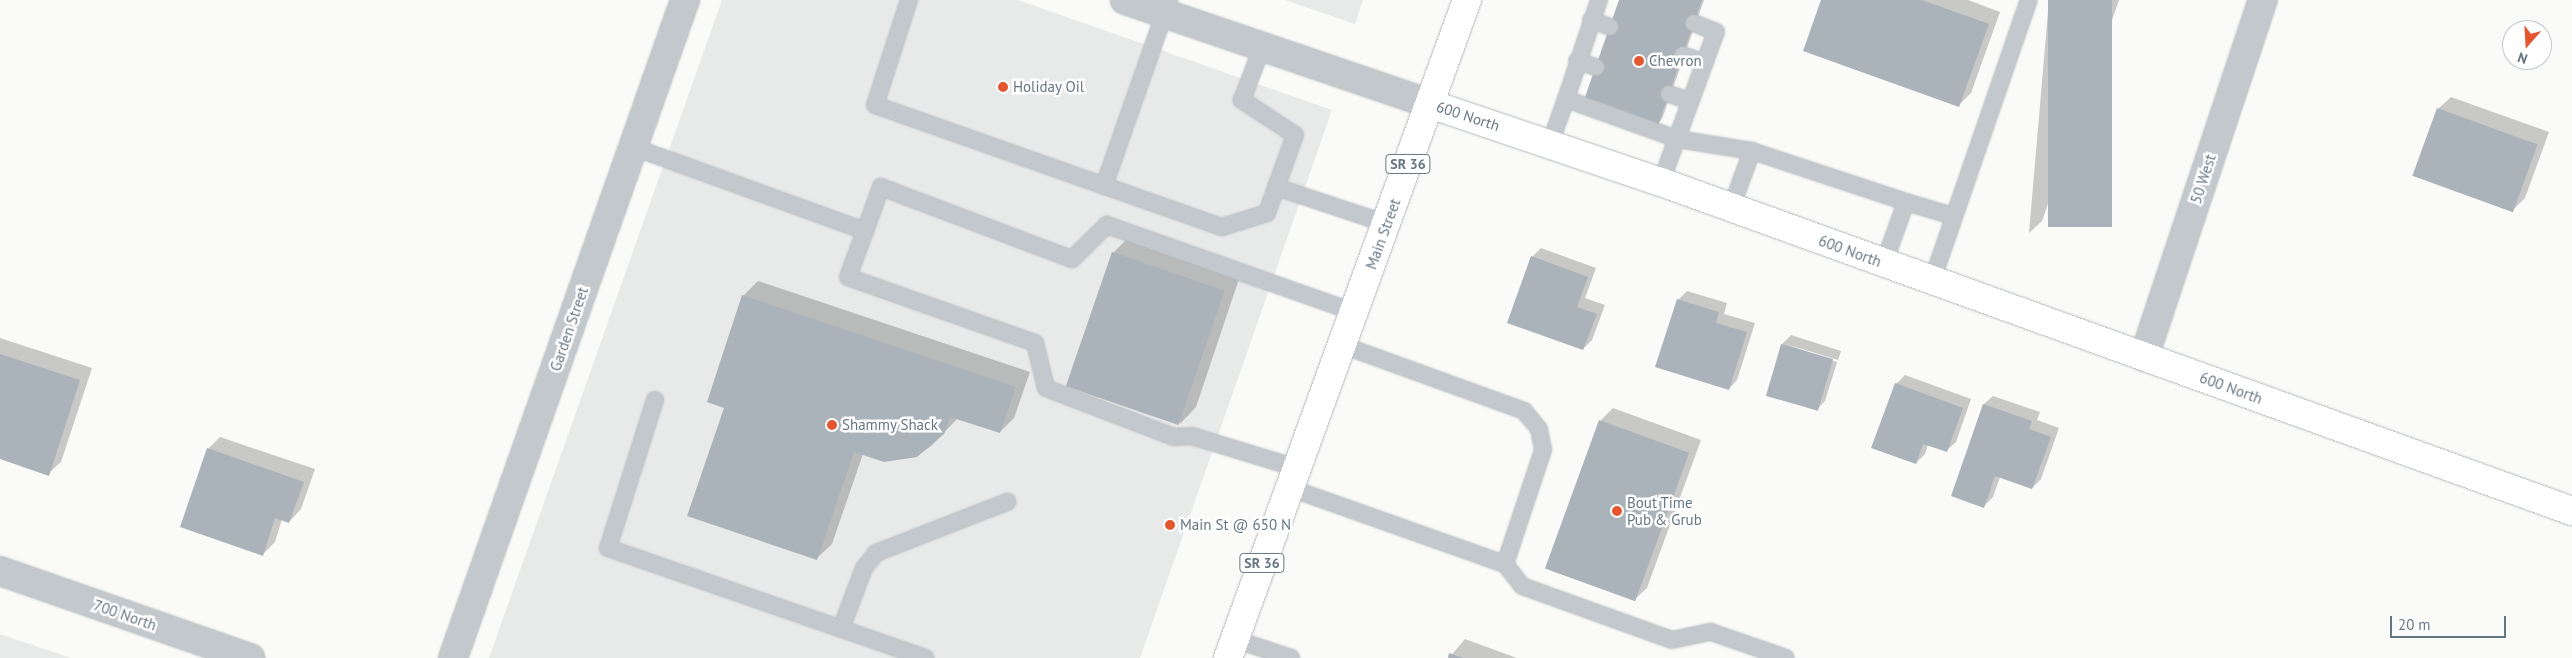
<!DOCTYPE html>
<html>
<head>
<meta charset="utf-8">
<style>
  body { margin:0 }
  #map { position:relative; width:2572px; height:658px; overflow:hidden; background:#fafaf8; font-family:"PT Sans",sans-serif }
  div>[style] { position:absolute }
  .built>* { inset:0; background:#e8e9e9 }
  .shadow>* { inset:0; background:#0003 }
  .building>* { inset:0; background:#aab3b9; transform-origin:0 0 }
  .roads { filter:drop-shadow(0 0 1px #b3babf) drop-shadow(0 0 1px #b3babf) }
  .lane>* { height:16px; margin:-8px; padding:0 8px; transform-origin:8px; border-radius:8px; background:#c3c8cc }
  .street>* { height:28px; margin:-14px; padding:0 14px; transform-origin:14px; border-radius:14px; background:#c3c8cc }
  .secondary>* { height:28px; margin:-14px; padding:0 14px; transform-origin:14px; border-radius:14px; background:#fff }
  .highway>* { height:28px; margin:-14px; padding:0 14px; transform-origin:14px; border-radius:14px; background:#fff }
  .dots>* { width:14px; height:14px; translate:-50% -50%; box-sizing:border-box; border:2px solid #fff; border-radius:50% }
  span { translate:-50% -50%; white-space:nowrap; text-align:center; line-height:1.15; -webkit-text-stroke:5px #fff; paint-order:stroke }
  .shield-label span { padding:1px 4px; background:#fff; border:1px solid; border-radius:4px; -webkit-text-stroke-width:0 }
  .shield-label { font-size:14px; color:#657683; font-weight:700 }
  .poi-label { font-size:15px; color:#657683 }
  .left { translate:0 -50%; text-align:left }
  .street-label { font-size:15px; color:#657683 }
  .north { position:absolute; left:2502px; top:20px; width:50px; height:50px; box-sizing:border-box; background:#fff; border:1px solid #c1c8cd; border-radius:50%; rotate:199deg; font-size:14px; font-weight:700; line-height:20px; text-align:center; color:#657683 }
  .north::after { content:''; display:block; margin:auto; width:18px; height:22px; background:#e4572e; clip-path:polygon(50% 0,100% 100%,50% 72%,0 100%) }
  .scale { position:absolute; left:2390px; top:616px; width:116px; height:22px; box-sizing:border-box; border:2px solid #657683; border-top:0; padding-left:6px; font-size:15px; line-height:18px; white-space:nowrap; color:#657683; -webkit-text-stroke:4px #fff; paint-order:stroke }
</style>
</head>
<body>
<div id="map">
  <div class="built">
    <div style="clip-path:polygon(722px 0,1018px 0,1332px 110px,1140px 658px,489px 658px)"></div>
    <div style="clip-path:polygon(1285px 0,1363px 0,1355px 24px)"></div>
    <div style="clip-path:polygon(0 634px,71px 658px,0 658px)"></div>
  </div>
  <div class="shadow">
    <div style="clip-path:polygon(1620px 0,1704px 0,1662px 119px,1658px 124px)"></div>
    <div style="clip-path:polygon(1823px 0,1968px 0,2000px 12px,1971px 93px,1959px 105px)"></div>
    <div style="clip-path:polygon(2049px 0,2119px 0,2042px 221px,2029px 233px)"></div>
    <div style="clip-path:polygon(2451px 97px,2549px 132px,2525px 198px,2513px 210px,2438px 109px)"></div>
    <div style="clip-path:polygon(1130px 236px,1241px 273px,1196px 407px,1180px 424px,1113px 253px)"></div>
    <div style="clip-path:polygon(1541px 248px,1596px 268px,1585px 298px,1605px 305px,1592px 340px,1583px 349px,1532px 257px)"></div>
    <div style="clip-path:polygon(758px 281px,1030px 372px,1014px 418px,1000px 432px,958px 418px,931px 446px,917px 456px,863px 454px,832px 544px,817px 558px,725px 407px,743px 296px)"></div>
    <div style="clip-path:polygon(1687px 291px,1727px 303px,1724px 314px,1755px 323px,1737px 380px,1729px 389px,1678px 300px)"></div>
    <div style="clip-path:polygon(1791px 335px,1841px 351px,1838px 360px,1786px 344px,1837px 362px,1825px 401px,1816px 410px,1766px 395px,1782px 344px)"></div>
    <div style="clip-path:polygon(0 338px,92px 368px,61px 462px,48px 474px,0 458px)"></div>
    <div style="clip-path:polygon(1905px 375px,1971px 399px,1956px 442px,1947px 450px,1928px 444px,1925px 454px,1916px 463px,1896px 384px)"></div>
    <div style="clip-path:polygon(1993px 396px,2040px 412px,2037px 420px,2059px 428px,2041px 479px,2032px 488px,2000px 477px,1993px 497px,1984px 506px,1953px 495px,1984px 404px)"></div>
    <div style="clip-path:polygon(1613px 408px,1701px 440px,1647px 588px,1634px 600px,1600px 421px)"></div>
    <div style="clip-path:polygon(220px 437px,315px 469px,301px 509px,289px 522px,282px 519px,275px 542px,263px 554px,208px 449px)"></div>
    <div style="clip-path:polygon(1465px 639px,1517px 658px,1449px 658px)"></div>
  </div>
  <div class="building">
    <div style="clip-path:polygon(1619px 0,1702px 0,1658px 125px,1584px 100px)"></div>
    <div style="clip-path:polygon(1821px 0,1922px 0,1989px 24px,1959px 107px,1803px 51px)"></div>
    <div style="left:2048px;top:0;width:64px;height:227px"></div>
    <div style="left:2437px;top:108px;width:107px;height:72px;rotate:20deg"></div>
    <div style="left:1112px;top:252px;width:119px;height:142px;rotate:19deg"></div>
    <div style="clip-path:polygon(1531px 256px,1588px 277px,1577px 307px,1597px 314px,1583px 350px,1507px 323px)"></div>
    <div style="clip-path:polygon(742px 295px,1016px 387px,1000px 433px,950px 417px,944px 434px,917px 457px,884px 462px,854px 452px,817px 560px,687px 516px,724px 408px,707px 402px)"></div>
    <div style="clip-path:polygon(1677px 299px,1719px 312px,1716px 323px,1747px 332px,1729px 390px,1655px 367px)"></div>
    <div style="left:1781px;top:344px;width:54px;height:54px;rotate:16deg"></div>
    <div style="clip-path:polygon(0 354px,80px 380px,49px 476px,0 459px)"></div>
    <div style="clip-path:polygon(1895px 383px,1963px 408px,1947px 452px,1923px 444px,1916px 464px,1871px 448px)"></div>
    <div style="clip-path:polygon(1983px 404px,2032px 421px,2029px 429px,2051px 437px,2032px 489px,1995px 476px,1984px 508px,1951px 496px)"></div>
    <div style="left:1599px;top:420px;width:96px;height:158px;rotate:20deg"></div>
    <div style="clip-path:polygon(207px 448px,304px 482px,289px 523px,275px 518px,263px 556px,180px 527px)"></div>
    <div style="clip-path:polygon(1449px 653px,1463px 658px,1448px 658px)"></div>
  </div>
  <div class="roads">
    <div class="lane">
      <div style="left:909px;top:0;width:110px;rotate:107.9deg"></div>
      <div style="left:875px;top:105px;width:368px;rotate:19.4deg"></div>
      <div style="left:1222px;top:227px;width:47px;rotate:-17.3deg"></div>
      <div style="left:1267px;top:213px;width:83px;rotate:-70.3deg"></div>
      <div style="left:1295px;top:135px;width:64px;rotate:-146.6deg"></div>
      <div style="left:1242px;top:100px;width:57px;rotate:-69.3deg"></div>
      <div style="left:1599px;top:0;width:104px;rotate:108.4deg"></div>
      <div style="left:1566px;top:99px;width:118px;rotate:19.8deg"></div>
      <div style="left:1677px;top:139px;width:76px;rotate:9.1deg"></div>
      <div style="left:1752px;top:151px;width:162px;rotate:18.3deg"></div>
      <div style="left:1906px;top:202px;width:65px;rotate:109.8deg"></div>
      <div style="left:1591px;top:20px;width:20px;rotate:20deg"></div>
      <div style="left:1683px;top:55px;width:23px;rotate:20deg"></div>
      <div style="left:1577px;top:61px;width:20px;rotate:18deg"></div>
      <div style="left:1669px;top:94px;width:22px;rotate:18deg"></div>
      <div style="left:1550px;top:144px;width:48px;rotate:-70.4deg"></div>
      <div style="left:633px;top:147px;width:247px;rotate:19.9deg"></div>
      <div style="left:1661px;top:182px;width:160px;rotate:-69.9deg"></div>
      <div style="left:1716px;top:32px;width:24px;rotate:-158deg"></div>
      <div style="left:1104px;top:186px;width:197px;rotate:-70.7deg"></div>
      <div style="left:1276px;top:187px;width:117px;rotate:18.4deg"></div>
      <div style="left:1906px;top:202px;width:49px;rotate:16.6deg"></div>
      <div style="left:1731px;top:208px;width:61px;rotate:-69.8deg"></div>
      <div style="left:1932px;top:281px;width:297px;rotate:-71deg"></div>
      <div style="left:1342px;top:345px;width:194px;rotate:19.9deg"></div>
      <div style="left:1524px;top:411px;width:23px;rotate:50deg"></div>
      <div style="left:1539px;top:429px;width:21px;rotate:79deg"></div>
      <div style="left:1543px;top:450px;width:120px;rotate:108.4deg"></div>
      <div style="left:655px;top:400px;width:155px;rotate:107.6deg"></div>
      <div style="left:608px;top:548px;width:336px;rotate:19.1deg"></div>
      <div style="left:1297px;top:468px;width:110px;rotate:-163.1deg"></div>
      <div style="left:1192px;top:436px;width:18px;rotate:177deg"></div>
      <div style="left:1174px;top:437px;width:137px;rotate:-159.1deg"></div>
      <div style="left:1046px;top:388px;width:46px;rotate:-103.7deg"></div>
      <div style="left:1035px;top:343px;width:198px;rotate:-160.6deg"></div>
      <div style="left:848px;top:277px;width:49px;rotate:-69.7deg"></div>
      <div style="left:865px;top:231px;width:47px;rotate:-70deg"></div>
      <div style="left:881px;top:187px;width:204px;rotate:20.7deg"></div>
      <div style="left:1072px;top:259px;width:49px;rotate:-44.2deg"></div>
      <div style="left:1107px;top:225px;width:262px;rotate:19.4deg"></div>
      <div style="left:1290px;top:488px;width:228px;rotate:19.5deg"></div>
      <div style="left:1505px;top:564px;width:28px;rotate:52deg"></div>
      <div style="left:1522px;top:586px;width:159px;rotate:19.8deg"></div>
      <div style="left:1672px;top:640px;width:40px;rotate:-12deg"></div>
      <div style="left:1711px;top:632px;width:79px;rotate:19.1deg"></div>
      <div style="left:841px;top:629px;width:65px;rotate:-69.3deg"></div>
      <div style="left:864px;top:568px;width:19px;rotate:-51deg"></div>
      <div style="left:876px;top:553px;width:141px;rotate:-21.3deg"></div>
      <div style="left:1234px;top:639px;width:60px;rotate:18.4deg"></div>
    </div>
    <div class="street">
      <div style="left:1125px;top:0;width:322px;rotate:18.8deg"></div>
      <div style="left:2144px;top:357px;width:376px;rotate:-71.6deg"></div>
      <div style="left:0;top:571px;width:265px;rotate:19.2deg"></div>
      <div style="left:453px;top:658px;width:698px;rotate:-70.58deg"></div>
    </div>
    <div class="secondary">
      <div style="left:1430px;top:104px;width:244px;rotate:18.7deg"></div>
      <div style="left:1661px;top:182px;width:969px;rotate:19.86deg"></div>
    </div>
    <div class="highway">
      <div style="left:1228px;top:658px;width:700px;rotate:-70.04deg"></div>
    </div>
  </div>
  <div class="dots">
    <div style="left:1639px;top:61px;background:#e4572e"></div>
    <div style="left:1003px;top:87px;background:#e4572e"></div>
    <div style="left:832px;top:425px;background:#e4572e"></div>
    <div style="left:1617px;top:511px;background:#e4572e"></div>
    <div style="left:1170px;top:525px;background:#e4572e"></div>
  </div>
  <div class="shield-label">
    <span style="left:1408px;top:164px">SR 36</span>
    <span style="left:1262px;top:563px">SR 36</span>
  </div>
  <div class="poi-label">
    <span class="left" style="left:1649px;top:61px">Chevron</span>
    <span class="left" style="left:1013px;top:87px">Holiday Oil</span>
    <span class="left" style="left:842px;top:425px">Shammy Shack</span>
    <span class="left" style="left:1627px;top:511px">Bout Time<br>Pub &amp; Grub</span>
    <span class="left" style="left:1180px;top:525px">Main St @ 650 N</span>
  </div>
  <div class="street-label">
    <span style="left:1468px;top:116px;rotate:18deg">600 North</span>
    <span style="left:2203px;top:179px;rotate:-72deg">50 West</span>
    <span style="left:1383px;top:234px;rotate:-70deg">Main Street</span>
    <span style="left:1850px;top:251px;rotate:20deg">600 North</span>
    <span style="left:569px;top:329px;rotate:-71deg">Garden Street</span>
    <span style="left:2231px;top:388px;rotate:20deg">600 North</span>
    <span style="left:125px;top:615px;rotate:19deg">700 North</span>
  </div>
  <div class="north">N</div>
  <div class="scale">20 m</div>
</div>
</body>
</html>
